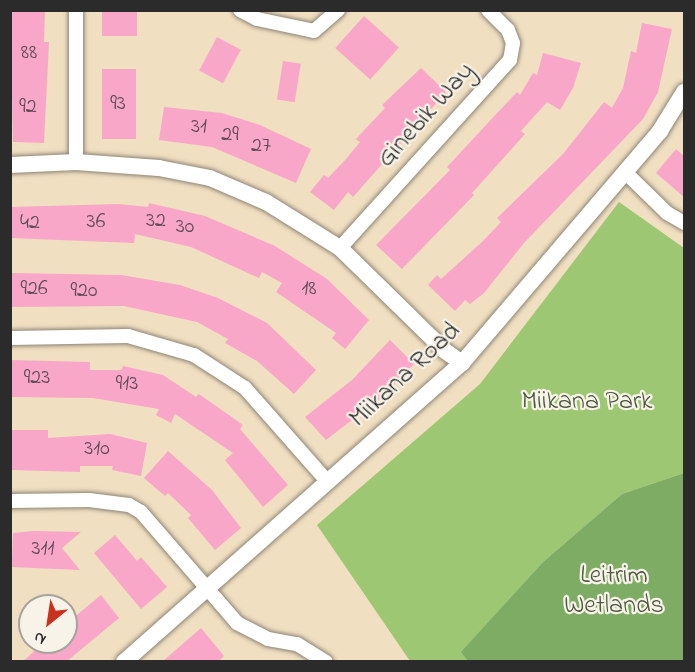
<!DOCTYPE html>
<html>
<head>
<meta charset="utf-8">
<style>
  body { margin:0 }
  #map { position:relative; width:695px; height:672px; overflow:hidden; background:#f0dfc1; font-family:"Indie Flower",sans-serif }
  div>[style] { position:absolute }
  .green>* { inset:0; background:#9dc773 }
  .forest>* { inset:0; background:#7eac65 }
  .building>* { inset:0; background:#f9a7c9; transform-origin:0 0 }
  .roads { filter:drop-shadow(0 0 2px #8e8576) drop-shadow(0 0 2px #8e8576) }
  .minor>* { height:14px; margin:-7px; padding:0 7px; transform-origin:7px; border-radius:7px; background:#fff }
  .tertiary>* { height:16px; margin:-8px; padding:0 8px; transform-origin:8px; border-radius:8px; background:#fff }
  span { translate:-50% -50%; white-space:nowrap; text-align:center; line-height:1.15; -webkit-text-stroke:4.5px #f7f3e8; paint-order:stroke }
  .number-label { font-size:22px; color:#5e4a52 }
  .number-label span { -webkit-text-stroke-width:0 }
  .street-label { font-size:26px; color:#2b2b2b }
  .park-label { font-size:26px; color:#4d5a41 }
  .frame { position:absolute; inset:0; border:12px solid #2b2b2b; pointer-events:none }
  .north { position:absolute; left:18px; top:594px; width:60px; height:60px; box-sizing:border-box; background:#f7f3e8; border:2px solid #a5a39c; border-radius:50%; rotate:210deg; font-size:16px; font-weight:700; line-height:24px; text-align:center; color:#2b2b2b }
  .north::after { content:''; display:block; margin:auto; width:21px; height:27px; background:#c8321e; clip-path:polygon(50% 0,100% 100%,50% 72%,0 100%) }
</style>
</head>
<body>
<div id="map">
  <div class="green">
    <div style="clip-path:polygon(619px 202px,684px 248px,684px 473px,622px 494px,543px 562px,462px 652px,468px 661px,410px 661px,317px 525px,480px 384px)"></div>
  </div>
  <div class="forest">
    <div style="clip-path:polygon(684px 473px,684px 661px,468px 661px,461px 652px,543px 562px,622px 494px)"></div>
  </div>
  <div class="building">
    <div style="clip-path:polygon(10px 10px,45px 10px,44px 42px,49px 42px,44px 143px,13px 142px)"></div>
    <div style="left:102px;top:10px;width:35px;height:26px"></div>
    <div style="left:364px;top:16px;width:47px;height:43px;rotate:42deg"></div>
    <div style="clip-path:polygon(642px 23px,672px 29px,658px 92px,643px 119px,524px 243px,484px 293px,470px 304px,465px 300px,455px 311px,428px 285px,437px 275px,441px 279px,483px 241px,501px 222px,497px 218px,563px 154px,604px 102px,612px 108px,623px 88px,631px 51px,636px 53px)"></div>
    <div style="left:217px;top:37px;width:27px;height:38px;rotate:28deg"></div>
    <div style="clip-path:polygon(543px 53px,581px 63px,573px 88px,560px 110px,547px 102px,521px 131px,525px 134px,472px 193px,474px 195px,402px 269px,376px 245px,450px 170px,447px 167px,499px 111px,517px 92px,520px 95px,533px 73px,537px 75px)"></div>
    <div style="left:283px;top:61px;width:18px;height:39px;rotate:9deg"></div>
    <div style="clip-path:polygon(421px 68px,446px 92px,353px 197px,348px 192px,334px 210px,310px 192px,324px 175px,328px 178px,346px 159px,360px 142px,356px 139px,385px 108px,382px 105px)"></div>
    <div style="left:102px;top:69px;width:34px;height:70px"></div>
    <div style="clip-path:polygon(164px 107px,222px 113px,260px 125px,311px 149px,296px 183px,212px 147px,159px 140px)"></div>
    <div style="clip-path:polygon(676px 149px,684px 156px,684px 197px,656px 173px)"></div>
    <div style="clip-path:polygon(149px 203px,205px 216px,275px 246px,327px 279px,369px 320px,345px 349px,332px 338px,336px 333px,276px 292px,282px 283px,262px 272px,259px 278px,191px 247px,135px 234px,134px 243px,10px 238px,10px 207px,118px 204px,148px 207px)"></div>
    <div style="clip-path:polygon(10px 273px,121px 275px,180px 285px,218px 298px,267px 323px,316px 370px,294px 394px,257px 361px,225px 343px,228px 339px,197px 322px,124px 306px,10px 307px)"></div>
    <div style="clip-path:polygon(390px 340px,414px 364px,383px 396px,326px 440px,305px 417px,352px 380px)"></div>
    <div style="clip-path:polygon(10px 360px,90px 362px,90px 370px,121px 370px,123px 366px,163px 375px,196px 397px,199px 394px,243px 425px,240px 429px,288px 485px,263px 507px,225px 460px,233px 453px,175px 414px,171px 423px,156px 415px,159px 409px,93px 398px,10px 397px)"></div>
    <div style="clip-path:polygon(10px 430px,48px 430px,48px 438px,110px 434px,147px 443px,141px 476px,112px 470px,113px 466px,80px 466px,80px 472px,10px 470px)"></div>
    <div style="clip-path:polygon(168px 451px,212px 490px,241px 528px,215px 550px,188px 518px,191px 515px,168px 493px,165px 496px,144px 478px)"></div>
    <div style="clip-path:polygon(34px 531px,81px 532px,62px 548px,80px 570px,12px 567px,13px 533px)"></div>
    <div style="clip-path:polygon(115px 535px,137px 561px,141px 557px,167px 587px,141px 609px,94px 553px)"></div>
    <div style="clip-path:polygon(101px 595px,119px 618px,66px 662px,22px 662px,45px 642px,66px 642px,66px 624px)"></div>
    <div style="clip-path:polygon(201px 628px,224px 656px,218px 662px,162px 662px)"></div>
  </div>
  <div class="roads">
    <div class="minor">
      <div style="left:76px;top:10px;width:152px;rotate:90deg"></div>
      <div style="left:240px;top:10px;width:19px;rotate:28deg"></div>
      <div style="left:257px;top:19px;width:58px;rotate:11.9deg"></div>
      <div style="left:314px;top:31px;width:32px;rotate:-41deg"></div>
      <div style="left:626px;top:173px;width:57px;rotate:44.3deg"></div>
      <div style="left:667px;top:213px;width:20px;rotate:30deg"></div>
      <div style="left:340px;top:248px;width:253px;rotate:-47.9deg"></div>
      <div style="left:510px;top:60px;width:17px;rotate:-80deg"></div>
      <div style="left:513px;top:43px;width:14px;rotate:-111deg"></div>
      <div style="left:508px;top:30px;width:28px;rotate:-135deg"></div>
      <div style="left:10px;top:338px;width:118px;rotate:-1deg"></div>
      <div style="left:128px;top:336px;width:69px;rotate:16.1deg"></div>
      <div style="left:194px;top:355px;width:61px;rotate:32.9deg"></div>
      <div style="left:245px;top:388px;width:125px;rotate:48.6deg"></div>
      <div style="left:10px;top:501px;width:79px;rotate:-0.7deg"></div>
      <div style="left:89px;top:500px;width:40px;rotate:7.1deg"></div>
      <div style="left:129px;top:505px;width:14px;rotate:30deg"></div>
      <div style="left:141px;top:512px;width:147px;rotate:49.1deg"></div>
      <div style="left:237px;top:623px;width:35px;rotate:27deg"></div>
      <div style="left:268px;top:639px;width:29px;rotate:10deg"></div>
      <div style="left:297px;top:644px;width:34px;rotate:32deg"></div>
    </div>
    <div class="tertiary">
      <div style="left:10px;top:165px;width:66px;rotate:-2.6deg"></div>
      <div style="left:76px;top:162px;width:83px;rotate:4.1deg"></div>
      <div style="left:159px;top:168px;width:52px;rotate:11.1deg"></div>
      <div style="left:210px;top:178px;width:61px;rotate:23.2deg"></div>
      <div style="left:266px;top:202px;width:87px;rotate:31.9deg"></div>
      <div style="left:340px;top:248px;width:147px;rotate:44.4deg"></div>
      <div style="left:445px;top:351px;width:21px;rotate:35deg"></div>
      <div style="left:124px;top:662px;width:451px;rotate:-41.5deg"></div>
      <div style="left:462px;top:363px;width:305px;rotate:-49.5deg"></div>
      <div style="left:660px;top:131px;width:46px;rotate:-58.4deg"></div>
    </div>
  </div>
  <div class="number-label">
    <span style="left:29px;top:54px">88</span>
    <span style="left:118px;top:105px">93</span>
    <span style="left:28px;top:108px">92</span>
    <span style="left:199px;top:128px">31</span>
    <span style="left:230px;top:136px">29</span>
    <span style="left:261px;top:147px">27</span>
    <span style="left:156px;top:222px">32</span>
    <span style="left:96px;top:223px">36</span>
    <span style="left:30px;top:224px">42</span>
    <span style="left:185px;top:228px">30</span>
    <span style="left:34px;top:290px">926</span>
    <span style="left:309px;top:290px">18</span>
    <span style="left:84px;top:292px">920</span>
    <span style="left:37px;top:379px">923</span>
    <span style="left:127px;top:385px">913</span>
    <span style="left:97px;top:450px">310</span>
    <span style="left:43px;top:550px">311</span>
  </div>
  <div class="street-label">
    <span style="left:427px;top:116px;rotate:-48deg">Ginebik Way</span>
    <span style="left:406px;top:376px;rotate:-43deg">Miikana Road</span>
  </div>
  <div class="park-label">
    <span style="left:587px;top:403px">Miikana Park</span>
    <span style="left:614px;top:592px">Leitrim<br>Wetlands</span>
  </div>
  <div class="frame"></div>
  <div class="north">N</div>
</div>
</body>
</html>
